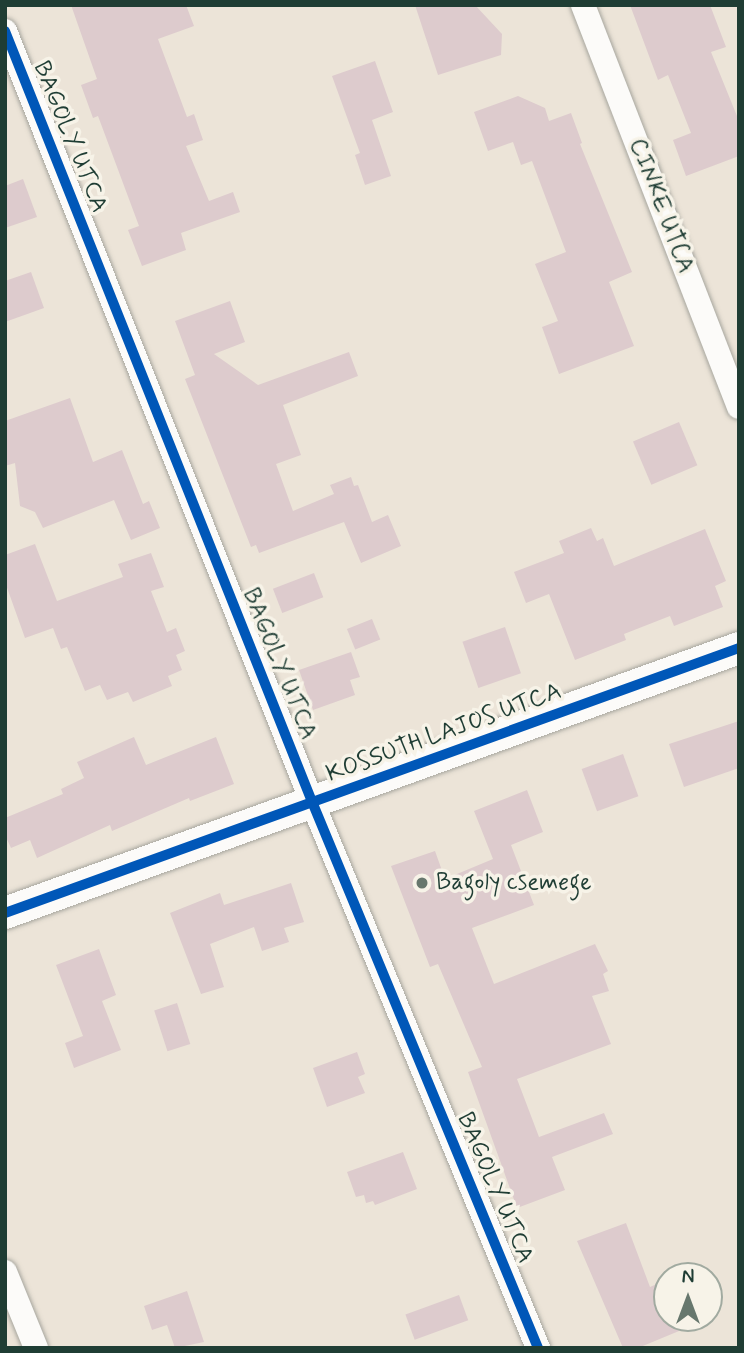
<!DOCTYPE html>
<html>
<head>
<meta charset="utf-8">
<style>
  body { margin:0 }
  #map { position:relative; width:744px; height:1353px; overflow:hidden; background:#ece4d8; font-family:Mynerve,sans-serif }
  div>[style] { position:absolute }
  .building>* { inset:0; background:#ddcbcd; transform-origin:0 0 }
  .roads { filter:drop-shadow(0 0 2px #a7a69e) drop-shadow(0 0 2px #a7a69e) }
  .minor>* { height:24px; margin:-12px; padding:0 12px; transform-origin:12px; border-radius:12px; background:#fcfbf9 }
  .tertiary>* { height:32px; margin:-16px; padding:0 16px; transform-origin:16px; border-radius:16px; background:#fcfbf9 }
  .cycleway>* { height:10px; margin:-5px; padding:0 5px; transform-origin:5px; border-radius:5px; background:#0057b8 }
  .dots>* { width:19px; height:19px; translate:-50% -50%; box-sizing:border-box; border:4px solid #f7f3e8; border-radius:50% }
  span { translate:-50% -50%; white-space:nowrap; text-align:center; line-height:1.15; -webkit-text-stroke:7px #f7f3e8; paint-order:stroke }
  .street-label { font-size:24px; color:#1f3d34 }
  .poi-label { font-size:24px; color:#1f3d34 }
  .left { translate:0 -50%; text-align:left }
  .frame { position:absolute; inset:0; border:7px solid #1f3d34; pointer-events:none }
  .north { position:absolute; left:653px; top:1262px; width:70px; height:70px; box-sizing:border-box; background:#f7f3e8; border:2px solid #a1aaa0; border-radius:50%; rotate:0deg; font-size:19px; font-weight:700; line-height:28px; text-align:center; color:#1f3d34 }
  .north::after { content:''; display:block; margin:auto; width:24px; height:32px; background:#67776d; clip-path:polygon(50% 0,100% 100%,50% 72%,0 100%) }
</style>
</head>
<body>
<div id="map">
  <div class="building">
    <div style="clip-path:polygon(71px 5px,186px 5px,194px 26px,158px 39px,187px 117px,194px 114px,203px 140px,186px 146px,209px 201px,233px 192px,240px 212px,181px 233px,186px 250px,142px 266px,128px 230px,139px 226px,98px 116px,93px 118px,81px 85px,97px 79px)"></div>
    <div style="clip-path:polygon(415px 5px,475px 5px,502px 34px,501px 55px,438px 75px)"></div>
    <div style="clip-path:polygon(630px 5px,710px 5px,726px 47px,711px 52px,739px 121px,739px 156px,686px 176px,673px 140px,691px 133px,668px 75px,658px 80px)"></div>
    <div style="clip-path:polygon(375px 61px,393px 112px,372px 120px,391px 176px,365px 185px,355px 155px,360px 153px,332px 76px)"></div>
    <div style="clip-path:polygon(518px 96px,545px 108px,549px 121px,571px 113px,582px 143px,580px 144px,632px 272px,609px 282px,634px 346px,559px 374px,542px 327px,558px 321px,535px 264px,566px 252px,532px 161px,521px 165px,513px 142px,488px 151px,474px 112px)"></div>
    <div style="clip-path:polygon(23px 179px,37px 217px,5px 228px,5px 186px)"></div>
    <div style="clip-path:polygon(31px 272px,44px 308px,5px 322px,5px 281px)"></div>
    <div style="clip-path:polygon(230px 301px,245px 342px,214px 354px,258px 385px,349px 352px,358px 376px,283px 405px,301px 455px,276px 464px,293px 511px,334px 494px,330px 485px,351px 477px,354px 486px,358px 485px,372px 522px,388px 515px,401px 546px,361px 563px,344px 522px,259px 553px,256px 545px,251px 547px,185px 379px,195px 375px,175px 321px)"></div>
    <div style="clip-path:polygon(70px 398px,93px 462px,122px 450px,143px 504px,149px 501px,160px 528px,131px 540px,114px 500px,43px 528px,35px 512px,20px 506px,15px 463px,5px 466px,5px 421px)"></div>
    <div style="left:679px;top:422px;width:47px;height:50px;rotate:67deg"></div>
    <div style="clip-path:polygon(591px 528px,597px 541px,603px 538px,614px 566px,705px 529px,726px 581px,715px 586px,723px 607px,674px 626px,670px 616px,624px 634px,626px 640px,575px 660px,549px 594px,526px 603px,514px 572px,564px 553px,559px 541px)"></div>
    <div style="clip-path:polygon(35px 544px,57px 601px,123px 577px,118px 564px,151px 553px,164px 587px,151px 591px,167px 632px,176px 628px,185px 651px,176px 655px,182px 670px,168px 676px,172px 686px,133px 702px,128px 692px,107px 700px,100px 685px,85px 691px,67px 647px,61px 649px,53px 628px,25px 638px,5px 582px,5px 555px)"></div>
    <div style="left:314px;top:573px;width:26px;height:44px;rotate:69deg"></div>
    <div style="left:372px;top:619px;width:22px;height:27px;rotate:68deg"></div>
    <div style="left:505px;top:627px;width:49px;height:45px;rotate:71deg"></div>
    <div style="clip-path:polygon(351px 652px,360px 677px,350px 680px,355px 695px,313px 710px,299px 670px)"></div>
    <div style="clip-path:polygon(739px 721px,739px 768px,684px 787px,669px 744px)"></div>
    <div style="clip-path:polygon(134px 737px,146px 765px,216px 737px,234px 784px,190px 801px,189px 798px,112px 831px,110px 825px,37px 858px,30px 840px,11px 848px,5px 835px,5px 818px,63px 794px,61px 789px,84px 778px,77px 762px)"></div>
    <div style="left:623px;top:754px;width:45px;height:44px;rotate:70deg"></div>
    <div style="clip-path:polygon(527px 790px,543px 832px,511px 845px,534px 905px,472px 928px,494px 984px,595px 944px,608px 971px,603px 974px,609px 991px,592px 996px,611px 1044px,517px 1079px,539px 1137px,604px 1113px,613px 1134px,552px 1157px,565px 1190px,517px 1208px,468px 1072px,482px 1067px,438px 964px,430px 967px,391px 866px,435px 851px,445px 879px,493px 859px,474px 811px)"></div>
    <div style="clip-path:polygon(291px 883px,304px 922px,284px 928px,289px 942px,262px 951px,254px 927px,210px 944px,224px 987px,201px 994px,170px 913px,220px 893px,224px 905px)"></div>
    <div style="clip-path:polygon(99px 949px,116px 995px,102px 1001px,121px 1050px,74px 1068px,65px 1043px,83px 1036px,56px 965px)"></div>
    <div style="left:177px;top:1003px;width:43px;height:24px;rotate:72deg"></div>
    <div style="clip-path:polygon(357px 1052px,365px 1074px,358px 1077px,365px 1093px,327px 1107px,313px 1068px)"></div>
    <div style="clip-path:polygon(403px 1152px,417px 1189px,375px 1205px,373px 1201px,366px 1203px,364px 1195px,356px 1197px,347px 1172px)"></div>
    <div style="clip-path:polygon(626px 1223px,650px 1287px,659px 1283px,667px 1302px,667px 1318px,674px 1318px,679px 1331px,638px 1348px,623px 1348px,577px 1241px)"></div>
    <div style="clip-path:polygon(187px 1291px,204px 1342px,175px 1348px,167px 1325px,152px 1330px,144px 1306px)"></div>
    <div style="left:459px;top:1295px;width:27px;height:57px;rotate:70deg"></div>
  </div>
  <div class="roads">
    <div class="minor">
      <div style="left:583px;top:5px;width:431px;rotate:68.8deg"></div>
      <div style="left:5px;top:31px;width:832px;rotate:68.28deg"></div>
      <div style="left:313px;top:804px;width:589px;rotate:67.53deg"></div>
      <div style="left:5px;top:1272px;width:82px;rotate:67.8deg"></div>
    </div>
    <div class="tertiary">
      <div style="left:5px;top:913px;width:780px;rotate:-19.85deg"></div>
    </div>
  </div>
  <div class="cycleway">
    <div style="left:5px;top:31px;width:832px;rotate:68.28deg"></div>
    <div style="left:313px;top:804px;width:589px;rotate:67.53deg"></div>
    <div style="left:5px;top:913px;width:780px;rotate:-19.85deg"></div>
  </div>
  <div class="dots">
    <div style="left:422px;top:883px;background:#67776d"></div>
  </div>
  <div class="street-label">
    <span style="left:70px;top:137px;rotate:68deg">BAGOLY UTCA</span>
    <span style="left:661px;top:206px;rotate:69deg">CINKE UTCA</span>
    <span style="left:279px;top:664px;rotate:68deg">BAGOLY UTCA</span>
    <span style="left:444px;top:733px;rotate:-20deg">KOSSUTH LAJOS UTCA</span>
    <span style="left:495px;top:1188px;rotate:67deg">BAGOLY UTCA</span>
  </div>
  <div class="poi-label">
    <span class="left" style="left:436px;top:883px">Bagoly csemege</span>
  </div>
  <div class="frame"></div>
  <div class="north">N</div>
</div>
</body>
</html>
